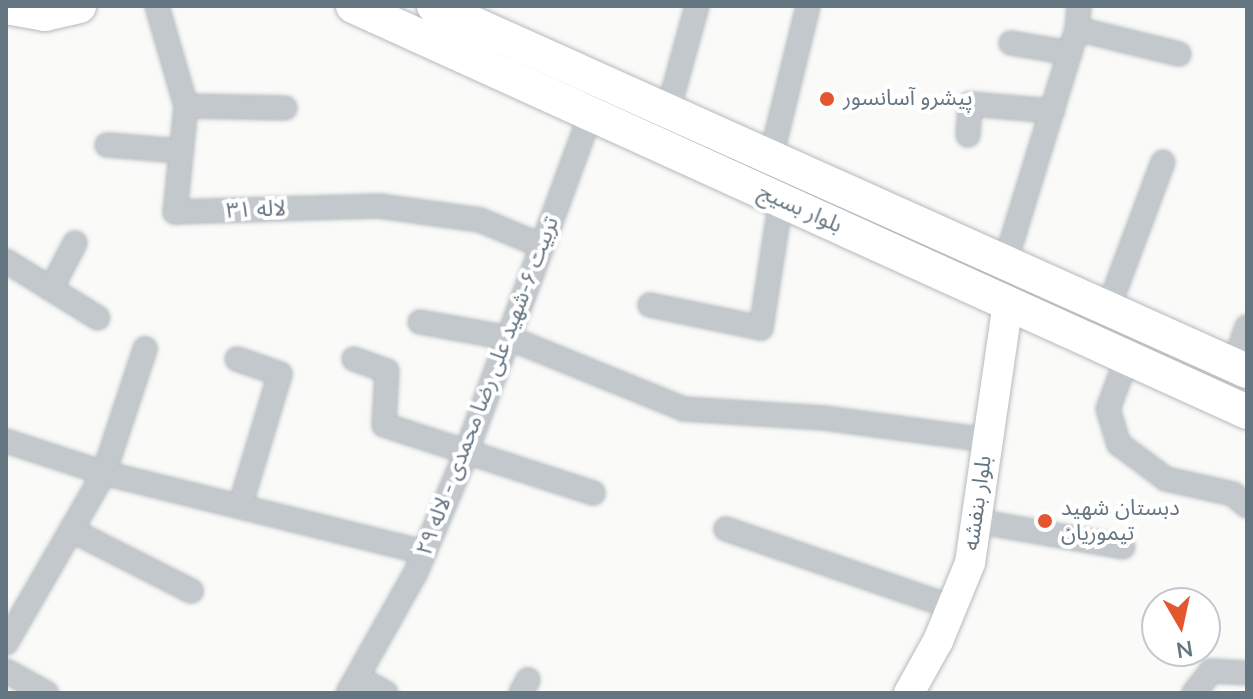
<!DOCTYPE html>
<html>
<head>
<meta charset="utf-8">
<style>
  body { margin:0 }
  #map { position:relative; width:1253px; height:699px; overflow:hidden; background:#fafaf8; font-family:"Nunito Sans","Noto Sans Arabic",sans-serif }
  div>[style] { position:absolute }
  .roads { filter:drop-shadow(0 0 2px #b3babf) drop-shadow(0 0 2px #b3babf) }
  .minor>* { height:22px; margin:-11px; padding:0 11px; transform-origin:11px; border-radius:11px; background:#c3c8cc }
  .secondary>* { height:30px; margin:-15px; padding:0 15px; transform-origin:15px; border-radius:15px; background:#fff }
  .primary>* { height:34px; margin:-17px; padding:0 17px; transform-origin:17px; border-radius:17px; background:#fff }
  .dots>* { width:22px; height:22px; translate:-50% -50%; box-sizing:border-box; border:4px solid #fff; border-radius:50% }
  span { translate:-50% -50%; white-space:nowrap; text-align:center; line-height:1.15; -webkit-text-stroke:8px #fff; paint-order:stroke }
  .poi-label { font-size:22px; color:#657683 }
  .left { translate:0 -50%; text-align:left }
  .street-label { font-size:22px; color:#657683 }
  .frame { position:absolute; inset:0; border:8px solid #657683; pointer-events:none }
  .north { position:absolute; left:1141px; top:587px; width:80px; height:80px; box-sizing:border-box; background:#fff; border:2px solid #c1c8cd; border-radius:50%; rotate:171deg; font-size:22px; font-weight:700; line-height:32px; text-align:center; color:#657683 }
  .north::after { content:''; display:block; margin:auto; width:28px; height:36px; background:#e4572e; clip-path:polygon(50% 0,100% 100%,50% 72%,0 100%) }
</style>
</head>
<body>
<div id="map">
  <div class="roads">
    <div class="minor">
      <div style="left:157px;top:6px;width:104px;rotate:73.8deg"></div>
      <div style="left:186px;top:106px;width:107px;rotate:95.9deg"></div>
      <div style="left:175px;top:212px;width:204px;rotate:-1.7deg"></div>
      <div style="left:379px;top:206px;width:102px;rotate:7.9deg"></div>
      <div style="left:480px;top:220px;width:67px;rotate:22.8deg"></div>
      <div style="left:1077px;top:29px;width:105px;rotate:13.8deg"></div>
      <div style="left:1011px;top:43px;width:60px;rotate:9.6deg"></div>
      <div style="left:186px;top:106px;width:99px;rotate:1.2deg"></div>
      <div style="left:668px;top:111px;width:109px;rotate:-74.6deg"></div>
      <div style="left:968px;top:135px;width:31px;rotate:-86deg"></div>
      <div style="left:970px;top:104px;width:83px;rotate:4.8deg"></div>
      <div style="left:107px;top:145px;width:74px;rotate:4.6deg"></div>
      <div style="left:771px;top:157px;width:155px;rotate:-76.2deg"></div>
      <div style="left:6px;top:261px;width:108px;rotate:31.8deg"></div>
      <div style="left:1005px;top:263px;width:245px;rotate:-72.9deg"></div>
      <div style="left:1077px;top:29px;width:23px;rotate:-85deg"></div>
      <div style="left:51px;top:289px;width:52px;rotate:-62.4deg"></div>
      <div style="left:650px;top:305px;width:113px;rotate:11.7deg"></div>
      <div style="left:761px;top:328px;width:130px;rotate:-81.1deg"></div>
      <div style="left:1108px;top:309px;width:157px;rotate:-69.5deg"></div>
      <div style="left:420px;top:322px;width:90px;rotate:10.2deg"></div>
      <div style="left:509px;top:338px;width:189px;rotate:22.1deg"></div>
      <div style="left:684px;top:409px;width:140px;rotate:3.7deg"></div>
      <div style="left:824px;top:418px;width:164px;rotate:7.7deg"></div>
      <div style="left:1127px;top:358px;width:54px;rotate:110.4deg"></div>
      <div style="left:1108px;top:409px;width:37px;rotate:73deg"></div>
      <div style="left:1119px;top:444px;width:59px;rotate:36.7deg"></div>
      <div style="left:1166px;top:479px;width:69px;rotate:12.6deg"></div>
      <div style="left:1233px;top:494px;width:18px;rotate:41deg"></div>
      <div style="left:237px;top:359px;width:46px;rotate:19.2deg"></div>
      <div style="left:280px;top:374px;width:135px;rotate:106.8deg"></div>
      <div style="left:354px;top:359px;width:35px;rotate:20deg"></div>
      <div style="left:387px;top:371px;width:54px;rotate:93.2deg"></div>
      <div style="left:384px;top:425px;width:220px;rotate:18deg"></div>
      <div style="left:1234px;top:365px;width:40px;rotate:-71.1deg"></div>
      <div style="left:6px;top:441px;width:103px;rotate:18.1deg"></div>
      <div style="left:104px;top:473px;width:330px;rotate:13.9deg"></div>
      <div style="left:976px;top:521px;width:149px;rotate:10deg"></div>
      <div style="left:726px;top:529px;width:241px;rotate:19.1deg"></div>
      <div style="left:71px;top:530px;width:135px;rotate:26.9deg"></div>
      <div style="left:6px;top:643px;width:196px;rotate:-60deg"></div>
      <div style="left:104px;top:473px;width:131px;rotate:-71.7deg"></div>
      <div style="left:6px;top:671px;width:46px;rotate:28.8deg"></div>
      <div style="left:357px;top:677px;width:33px;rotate:29deg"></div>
      <div style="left:348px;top:693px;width:139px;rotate:-60.7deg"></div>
      <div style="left:416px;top:572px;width:121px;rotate:-67.1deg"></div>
      <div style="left:463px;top:461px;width:370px;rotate:-69.8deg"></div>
      <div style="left:521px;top:693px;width:15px;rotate:-62deg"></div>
      <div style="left:1194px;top:693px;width:28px;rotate:-52deg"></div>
      <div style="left:1211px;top:671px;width:36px;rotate:3deg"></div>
    </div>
    <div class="secondary">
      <div style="left:909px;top:693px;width:60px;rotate:-60.9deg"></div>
      <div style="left:938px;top:641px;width:84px;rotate:-67.7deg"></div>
      <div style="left:970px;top:563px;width:263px;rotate:-81.7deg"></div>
    </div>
    <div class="primary">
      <div style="left:353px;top:6px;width:982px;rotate:24.42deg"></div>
      <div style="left:434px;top:6px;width:891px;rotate:24.18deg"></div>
      <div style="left:6px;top:7px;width:40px;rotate:10deg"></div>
      <div style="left:45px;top:14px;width:35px;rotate:-13deg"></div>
    </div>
  </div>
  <div class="dots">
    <div style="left:827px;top:99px;background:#e4572e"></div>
    <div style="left:1045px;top:521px;background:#e4572e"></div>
  </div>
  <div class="poi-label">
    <span class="left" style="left:843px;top:99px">پیشرو آسانسور</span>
    <span class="left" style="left:1061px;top:521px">دبستان شهید<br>تیموریان</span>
  </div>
  <div class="street-label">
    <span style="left:800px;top:209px;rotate:24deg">بلوار بسیج</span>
    <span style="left:256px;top:210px;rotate:-2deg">لاله ۳۱</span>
    <span style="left:488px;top:386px;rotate:-69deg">تربیت ۶-شهید علی رضا محمدی - لاله ۲۹</span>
    <span style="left:978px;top:503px;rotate:-82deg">بلوار بنفشه</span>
  </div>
  <div class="frame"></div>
  <div class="north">N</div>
</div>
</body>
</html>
